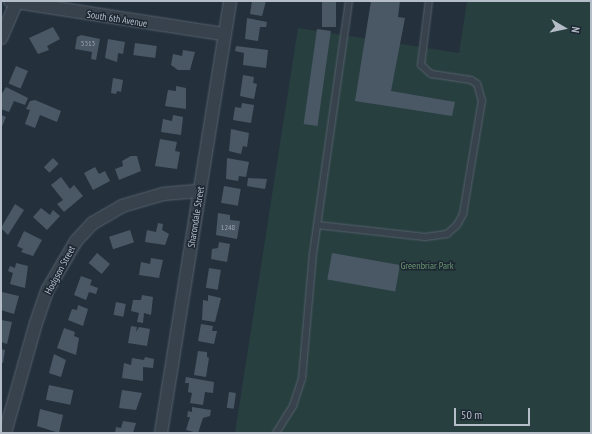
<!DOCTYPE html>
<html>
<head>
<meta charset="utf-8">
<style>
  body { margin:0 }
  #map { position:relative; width:592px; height:434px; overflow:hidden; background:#24313d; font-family:"PT Sans Narrow",sans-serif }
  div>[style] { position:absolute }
  .green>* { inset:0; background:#273f3f }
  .building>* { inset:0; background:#4a5866; transform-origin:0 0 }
  .roads { filter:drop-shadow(0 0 1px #56606b) drop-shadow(0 0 1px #56606b) }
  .lane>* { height:6px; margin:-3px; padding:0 3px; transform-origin:3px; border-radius:3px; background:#38424d }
  .street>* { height:12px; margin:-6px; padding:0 6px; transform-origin:6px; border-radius:6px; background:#38424d }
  span { translate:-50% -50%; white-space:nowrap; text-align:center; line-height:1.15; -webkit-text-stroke:3px #1d2732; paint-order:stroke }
  .number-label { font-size:8px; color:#9aa4b0 }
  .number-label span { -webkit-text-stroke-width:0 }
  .street-label { font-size:10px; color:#b4bdc8 }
  .park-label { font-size:10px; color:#6b9972 }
  .frame { position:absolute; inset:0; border:2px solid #b4bdc8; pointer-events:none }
  .north { position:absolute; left:544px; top:8px; width:40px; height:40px; -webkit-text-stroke:3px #1d2732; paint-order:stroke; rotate:99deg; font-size:11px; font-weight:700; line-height:16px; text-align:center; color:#b4bdc8 }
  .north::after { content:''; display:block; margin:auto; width:14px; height:18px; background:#b4bdc8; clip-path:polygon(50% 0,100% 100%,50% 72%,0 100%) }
  .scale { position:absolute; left:454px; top:408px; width:76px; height:18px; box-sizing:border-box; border:2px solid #b4bdc8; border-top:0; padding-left:5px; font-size:12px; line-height:14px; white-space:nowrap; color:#b4bdc8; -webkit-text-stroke:3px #1d2732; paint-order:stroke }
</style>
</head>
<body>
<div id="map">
  <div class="green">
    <div style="clip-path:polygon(467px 1px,591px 1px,591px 433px,235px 433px,298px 28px,459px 53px)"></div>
  </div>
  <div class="building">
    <div style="clip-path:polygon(252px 1px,266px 1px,262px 16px,250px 14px)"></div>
    <div style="left:322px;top:1px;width:14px;height:26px"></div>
    <div style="clip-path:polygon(371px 1px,400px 1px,398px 17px,405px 18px,391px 91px,455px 102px,452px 116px,355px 101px)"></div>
    <div style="clip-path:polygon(247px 18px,267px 22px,266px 27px,260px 27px,258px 41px,245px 39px)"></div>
    <div style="clip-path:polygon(53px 27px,60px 39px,47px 46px,49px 50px,38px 54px,29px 38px)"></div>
    <div style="left:317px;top:29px;width:14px;height:96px;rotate:8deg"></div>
    <div style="clip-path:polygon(81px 35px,100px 39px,96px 60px,91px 59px,92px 52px,75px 49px,77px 37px)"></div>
    <div style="clip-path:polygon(108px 39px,125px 42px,123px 54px,118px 53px,117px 62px,105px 58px)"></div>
    <div style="left:135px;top:43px;width:22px;height:12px;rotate:8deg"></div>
    <div style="clip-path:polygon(236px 46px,268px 50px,266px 68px,243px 65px,244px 53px,235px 51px)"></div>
    <div style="clip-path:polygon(183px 50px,195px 52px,190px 70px,178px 70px,171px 65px,173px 54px,182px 56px)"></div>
    <div style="left:16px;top:66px;width:13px;height:19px;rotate:23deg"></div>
    <div style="clip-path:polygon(243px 75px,254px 77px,253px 83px,257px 84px,254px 99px,240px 96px)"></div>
    <div style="clip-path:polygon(113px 78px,123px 80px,121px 92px,117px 91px,116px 94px,111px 93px)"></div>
    <div style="clip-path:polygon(176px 86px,186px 88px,186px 109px,165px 106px,168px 90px,176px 91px)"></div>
    <div style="clip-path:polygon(6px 87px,28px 98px,25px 105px,14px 101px,9px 112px,1px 109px,1px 95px)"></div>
    <div style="clip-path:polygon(35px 100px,61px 111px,57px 122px,40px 115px,35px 128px,25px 124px,30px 110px,26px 109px,30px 101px)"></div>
    <div style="clip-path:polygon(242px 103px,254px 105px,251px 123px,233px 120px,235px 107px,241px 108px)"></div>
    <div style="clip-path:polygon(1px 115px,6px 117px,1px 129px)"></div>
    <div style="clip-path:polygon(173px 115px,183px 117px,181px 135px,161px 132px,163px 119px,172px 121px)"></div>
    <div style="clip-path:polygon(231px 129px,249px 133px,247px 147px,243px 146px,241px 154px,229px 151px)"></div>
    <div style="clip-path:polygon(160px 139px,177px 142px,175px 151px,180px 152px,177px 169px,155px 166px)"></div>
    <div style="clip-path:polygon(131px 156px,137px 156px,141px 171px,119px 180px,115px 169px,123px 166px,122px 161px)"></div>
    <div style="left:53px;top:158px;width:8px;height:13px;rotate:45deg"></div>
    <div style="clip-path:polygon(227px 158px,249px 162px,246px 177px,239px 176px,238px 181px,226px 179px)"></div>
    <div style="clip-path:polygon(95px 167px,99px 174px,105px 171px,110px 181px,93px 190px,84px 173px)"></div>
    <div style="clip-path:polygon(61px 177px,70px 189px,74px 185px,83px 196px,64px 212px,57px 204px,63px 200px,51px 185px)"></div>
    <div style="clip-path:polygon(248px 178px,267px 179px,265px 189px,247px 186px)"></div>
    <div style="left:224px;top:186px;width:17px;height:17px;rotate:10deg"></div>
    <div style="clip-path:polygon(15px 204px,24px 210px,8px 235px,1px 228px)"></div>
    <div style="clip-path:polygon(41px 208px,50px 215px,53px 210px,60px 216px,47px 230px,33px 217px)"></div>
    <div style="clip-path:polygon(218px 213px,230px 215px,230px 220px,240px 221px,237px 239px,216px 235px)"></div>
    <div style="clip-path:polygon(158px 223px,163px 224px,162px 230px,169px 234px,165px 245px,145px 242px,147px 230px,156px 232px)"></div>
    <div style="left:130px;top:230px;width:13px;height:22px;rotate:72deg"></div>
    <div style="clip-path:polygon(24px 231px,42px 240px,33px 256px,21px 252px,23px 249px,17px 246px)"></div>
    <div style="clip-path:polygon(219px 242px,230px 244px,227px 262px,211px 259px,212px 249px,218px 248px)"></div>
    <div style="left:97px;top:253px;width:17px;height:13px;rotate:40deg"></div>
    <div style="left:332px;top:253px;width:69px;height:27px;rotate:10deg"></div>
    <div style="clip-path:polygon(151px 258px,163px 260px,159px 278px,139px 275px,141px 262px,150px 264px)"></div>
    <div style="clip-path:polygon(16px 263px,28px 266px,25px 288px,10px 284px,13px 273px,8px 271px,10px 266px,15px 268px)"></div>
    <div style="left:209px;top:268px;width:12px;height:20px;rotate:9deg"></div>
    <div style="clip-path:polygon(81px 276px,92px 280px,90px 285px,98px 288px,96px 294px,89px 292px,86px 300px,74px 295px)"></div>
    <div style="clip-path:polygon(1px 288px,2px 292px,19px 296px,14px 314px,1px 310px)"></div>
    <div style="clip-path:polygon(142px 295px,153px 297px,151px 315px,144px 313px,143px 323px,137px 322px,139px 313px,131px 311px,133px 300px,141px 300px)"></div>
    <div style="clip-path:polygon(208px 295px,221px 298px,215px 322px,202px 320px,203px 300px,208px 301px)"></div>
    <div style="left:116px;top:302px;width:10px;height:13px;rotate:11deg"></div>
    <div style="clip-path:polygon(78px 305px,88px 309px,83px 326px,68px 320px,72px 309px,77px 310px)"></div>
    <div style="clip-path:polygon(1px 320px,12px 322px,7px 344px,1px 342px)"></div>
    <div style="clip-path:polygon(201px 324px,213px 326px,212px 331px,217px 331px,214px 344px,198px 341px)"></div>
    <div style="clip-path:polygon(131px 326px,137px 327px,136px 332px,139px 327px,150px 329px,147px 346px,128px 343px)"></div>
    <div style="clip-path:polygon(64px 328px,75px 332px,74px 336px,79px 338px,76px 355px,57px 348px)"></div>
    <div style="clip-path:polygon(1px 349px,5px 350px,3px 363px,1px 362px)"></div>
    <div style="clip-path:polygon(198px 351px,207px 352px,207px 357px,209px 358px,206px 377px,194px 375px)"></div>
    <div style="clip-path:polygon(54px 354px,66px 360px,61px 377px,49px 373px)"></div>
    <div style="clip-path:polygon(145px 357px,154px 359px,153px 368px,143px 367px,143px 381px,122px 378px,124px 363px,131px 365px,132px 358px,144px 360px)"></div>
    <div style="clip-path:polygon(186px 377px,214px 382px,213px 393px,205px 392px,203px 405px,190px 403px,192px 393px,188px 392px,189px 383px,185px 383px)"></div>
    <div style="left:49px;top:385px;width:25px;height:15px;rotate:12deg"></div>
    <div style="clip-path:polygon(122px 390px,142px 393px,136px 410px,119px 408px)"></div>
    <div style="left:229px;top:392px;width:7px;height:16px;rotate:8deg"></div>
    <div style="clip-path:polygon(192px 407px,211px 410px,210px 416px,203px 418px,198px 433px,186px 430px,190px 417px,187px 417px,188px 411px,192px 412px)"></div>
    <div style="clip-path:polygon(40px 409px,63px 415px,59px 433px,37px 426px)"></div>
    <div style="clip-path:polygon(123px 421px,136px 423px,133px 433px,115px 433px,116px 427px,121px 428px)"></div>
  </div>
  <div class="roads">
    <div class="lane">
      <div style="left:317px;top:225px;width:109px;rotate:6.3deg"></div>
      <div style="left:425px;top:237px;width:22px;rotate:-8deg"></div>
      <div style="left:447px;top:234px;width:13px;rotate:-42deg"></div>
      <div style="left:457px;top:225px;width:13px;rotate:-61deg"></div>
      <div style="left:463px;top:214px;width:115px;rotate:-80.5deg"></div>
      <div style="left:482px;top:101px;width:18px;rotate:-106deg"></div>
      <div style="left:477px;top:84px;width:7px;rotate:-146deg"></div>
      <div style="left:471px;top:80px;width:40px;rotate:-171.5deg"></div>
      <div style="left:431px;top:74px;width:13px;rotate:-138deg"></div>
      <div style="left:421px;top:65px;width:64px;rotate:-82.9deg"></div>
      <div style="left:276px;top:433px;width:32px;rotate:-58deg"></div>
      <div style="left:293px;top:406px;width:28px;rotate:-72deg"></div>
      <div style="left:302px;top:379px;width:125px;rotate:-85deg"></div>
      <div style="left:313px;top:254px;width:256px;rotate:-81.9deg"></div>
    </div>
    <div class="street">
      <div style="left:10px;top:1px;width:217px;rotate:8.8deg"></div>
      <div style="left:1px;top:38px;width:40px;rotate:-66.6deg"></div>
      <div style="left:5px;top:433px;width:114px;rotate:-74.3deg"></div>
      <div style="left:36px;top:323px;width:36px;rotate:-71deg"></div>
      <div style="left:48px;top:289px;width:56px;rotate:-59.7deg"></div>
      <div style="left:76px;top:241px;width:25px;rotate:-47deg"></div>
      <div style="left:93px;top:223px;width:34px;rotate:-30deg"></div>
      <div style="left:122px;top:206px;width:43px;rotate:-16.3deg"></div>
      <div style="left:163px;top:194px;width:37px;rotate:-5deg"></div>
      <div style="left:161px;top:433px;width:437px;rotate:-80.9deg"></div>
    </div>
  </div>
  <div class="number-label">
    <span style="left:88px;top:44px">5313</span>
    <span style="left:228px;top:228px">1248</span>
  </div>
  <div class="street-label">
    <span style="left:117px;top:19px;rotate:9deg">South 6th Avenue</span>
    <span style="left:196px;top:217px;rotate:-81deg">Sharondale Street</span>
    <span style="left:60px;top:270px;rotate:-62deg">Hodgson Street</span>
  </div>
  <div class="park-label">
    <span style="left:427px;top:266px">Greenbriar Park</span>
  </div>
  <div class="frame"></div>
  <div class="north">N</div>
  <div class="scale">50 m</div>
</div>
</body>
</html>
